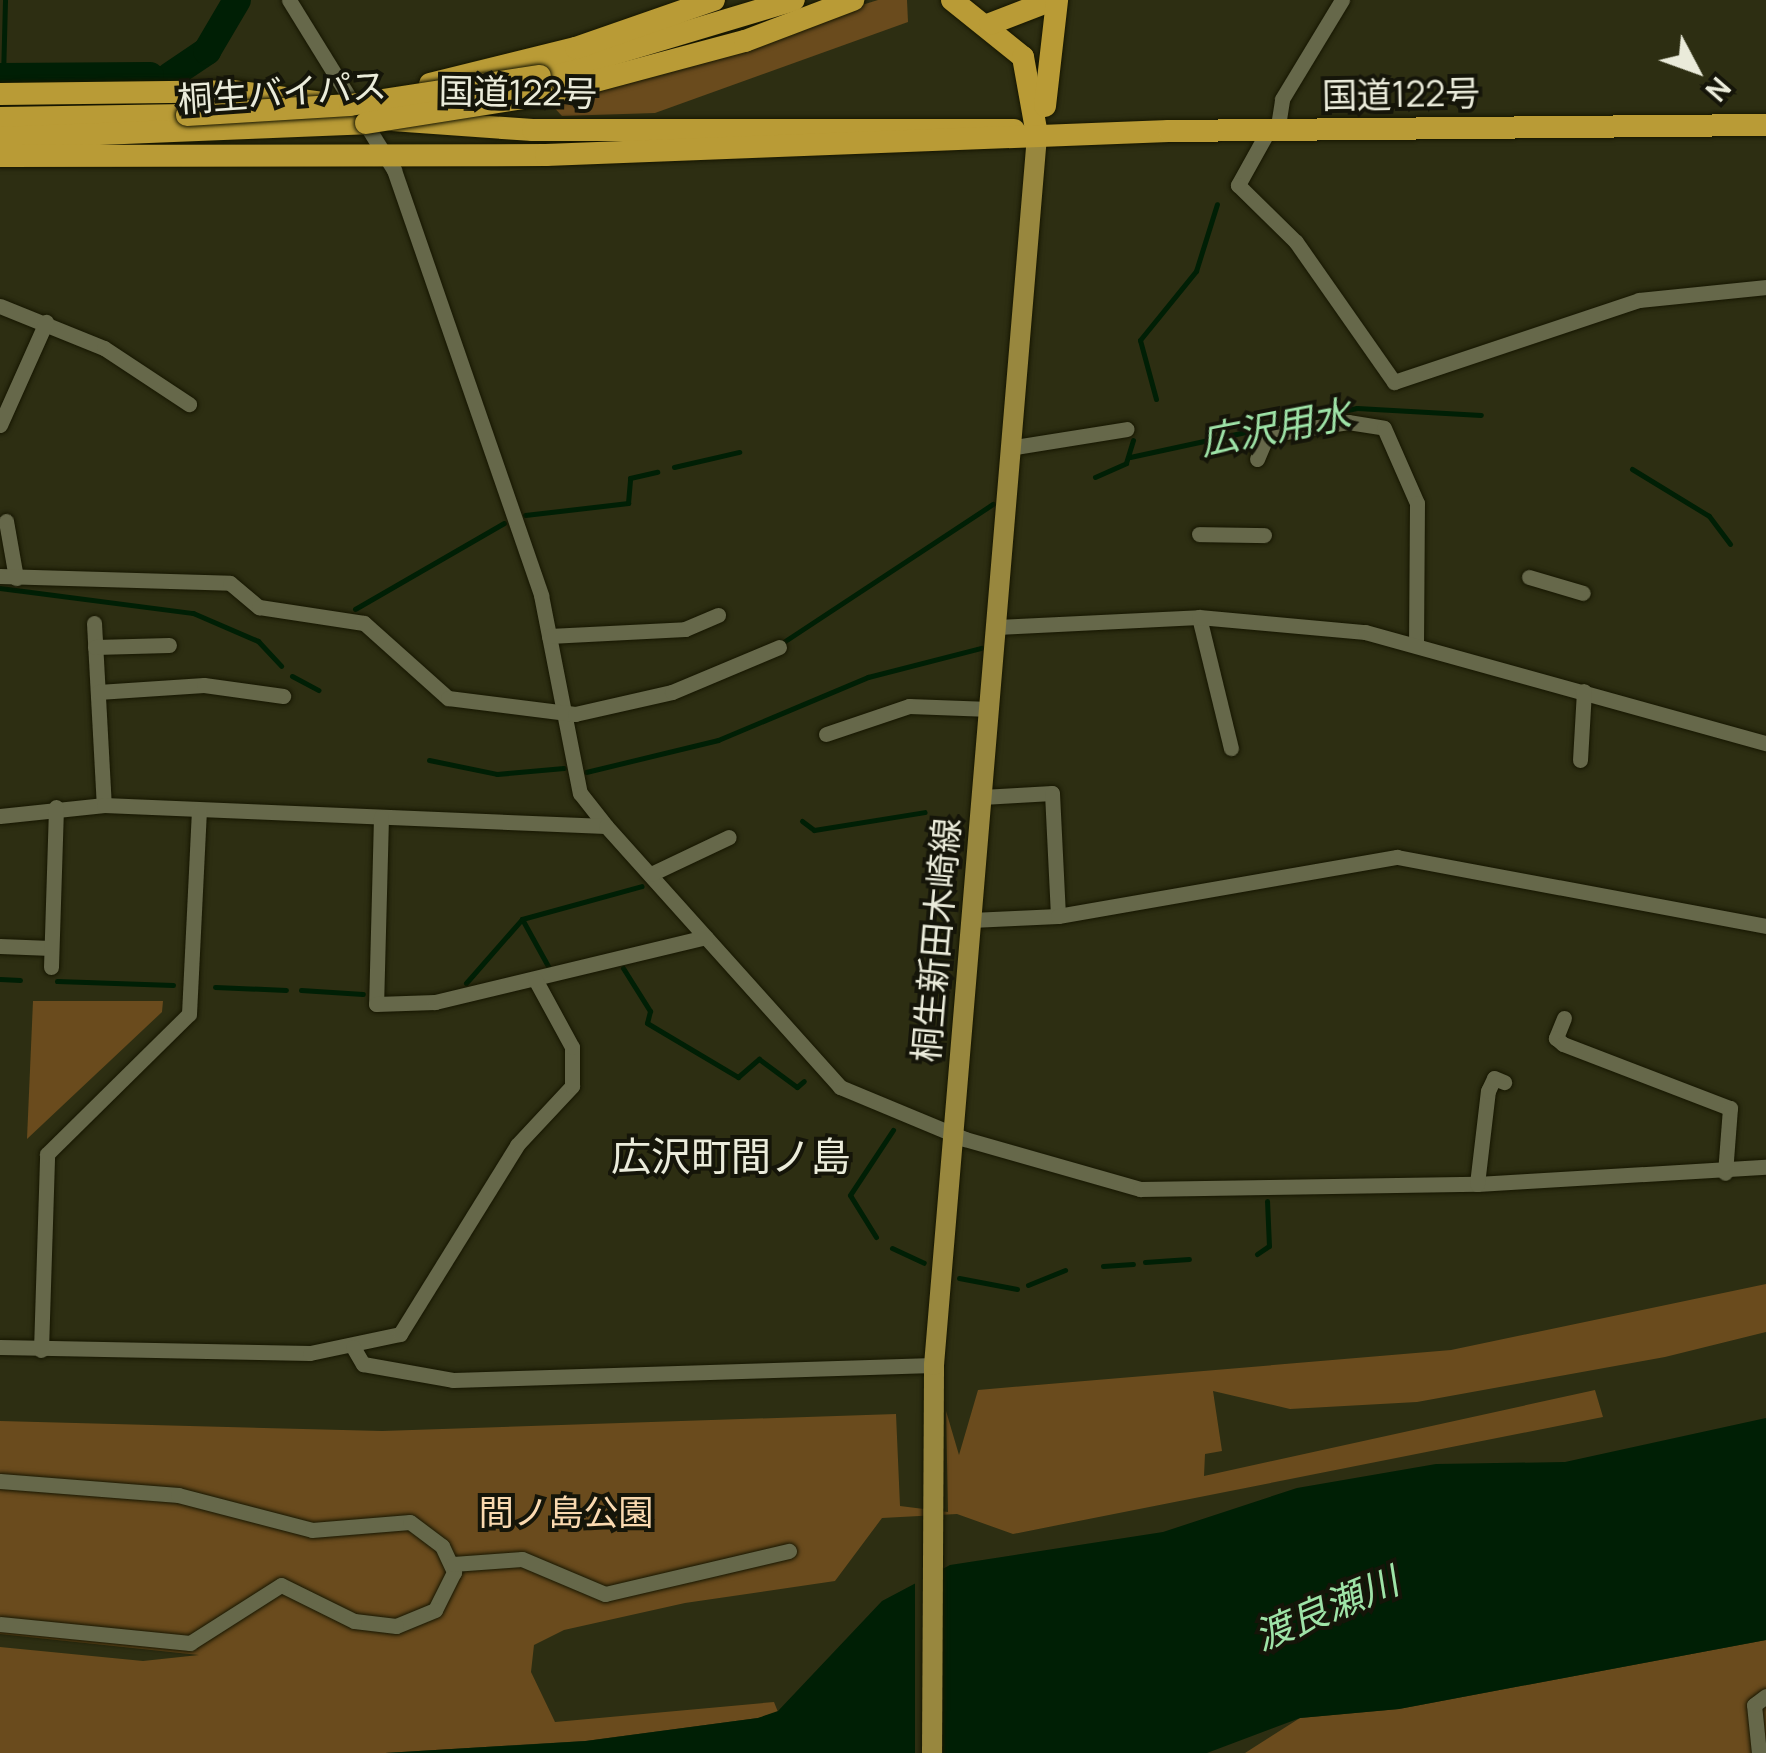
<!DOCTYPE html>
<html>
<head>
<meta charset="utf-8">
<style>
  body { margin:0 }
  #map { position:relative; width:1766px; height:1753px; overflow:hidden; background:#2d2e12; font-family:Manrope,"Noto Sans JP",sans-serif }
  div>[style] { position:absolute }
  .green>* { inset:0; background:#6a4b1d }
  .water>* { inset:0; background:#001f05 }
  .pier>* { inset:0; background:#2d2e12; transform-origin:0 0 }
  .stream>* { height:5px; margin:-2.5px; padding:0 2.5px; transform-origin:2.5px; border-radius:2.5px; background:#001f05 }
  .river>* { height:28px; margin:-14px; padding:0 14px; transform-origin:14px; border-radius:14px; background:#001f05 }
  .roads { filter:drop-shadow(0 0 2px #161600) drop-shadow(0 0 2px #161600) }
  .minor>* { height:15px; margin:-7.5px; padding:0 7.5px; transform-origin:7.5px; border-radius:7.5px; background:#66684a }
  .major>* { height:20px; margin:-10px; padding:0 10px; transform-origin:10px; border-radius:10px; background:#98873e }
  .highway>* { height:22px; margin:-11px; padding:0 11px; transform-origin:11px; border-radius:11px; background:#b99b36 }
  .bridges { filter:drop-shadow(0 0 2px #161600) drop-shadow(0 0 2px #161600) }
  .highway-bridge>* { height:22px; margin:-11px; padding:0 11px; transform-origin:11px; border-radius:11px; background:#b99b36 }
  span { translate:-50% -50%; white-space:nowrap; text-align:center; line-height:1.15; -webkit-text-stroke:8px #151509; paint-order:stroke }
  .street-label { font-size:35px; color:#eaebda }
  .park-label { font-size:35px; color:#fad9b0 }
  .water-label { font-size:38px; color:#9ee3a7; font-style:italic }
  .quarter-label { font-size:40px; color:#eaebda }
  .north { position:absolute; left:1646px; top:20px; width:100px; height:100px; -webkit-text-stroke:8px #151509; paint-order:stroke; rotate:131deg; font-size:28px; font-weight:700; line-height:40px; text-align:center; color:#eaebda }
  .north::after { content:''; display:block; margin:auto; width:35px; height:45px; background:#eaebda; clip-path:polygon(50% 0,100% 100%,50% 72%,0 100%) }
</style>
</head>
<body>
<div id="map">
  <div class="green">
    <div style="clip-path:polygon(878px 0,907px 0,908px 22px,655px 113px,562px 116px,549px 102px)"></div>
    <div style="clip-path:polygon(33px 1001px,163px 1001px,162px 1012px,27px 1139px)"></div>
    <div style="clip-path:polygon(1766px 1284px,1766px 1332px,1665px 1357px,1417px 1402px,1290px 1409px,1213px 1391px,1222px 1451px,1205px 1454px,1204px 1476px,1595px 1390px,1603px 1417px,1013px 1534px,957px 1514px,882px 1518px,835px 1581px,685px 1603px,564px 1630px,534px 1645px,531px 1672px,555px 1722px,774px 1702px,778px 1712px,758px 1718px,585px 1741px,385px 1753px,0 1753px,0 1647px,143px 1661px,199px 1655px,0 1634px,0 1421px,382px 1431px,896px 1414px,900px 1506px,948px 1512px,946px 1411px,959px 1455px,978px 1390px,1451px 1350px)"></div>
    <div style="clip-path:polygon(1766px 1640px,1766px 1753px,1245px 1753px,1300px 1718px,1399px 1709px)"></div>
  </div>
  <div class="water">
    <div style="clip-path:polygon(1766px 1418px,1766px 1640px,1399px 1709px,1300px 1718px,1207px 1753px,385px 1753px,586px 1741px,758px 1718px,778px 1711px,882px 1601px,950px 1565px,1163px 1532px,1297px 1488px,1436px 1464px,1565px 1462px)"></div>
  </div>
  <div class="pier">
    <div style="left:943px;top:1563px;width:190px;height:28px;rotate:90deg"></div>
  </div>
  <div class="stream">
    <div style="left:3px;top:77px;width:77px;rotate:-88.5deg"></div>
    <div style="left:1156px;top:399px;width:61px;rotate:-105.2deg"></div>
    <div style="left:1140px;top:340px;width:89px;rotate:-50.9deg"></div>
    <div style="left:1196px;top:271px;width:70px;rotate:-72.6deg"></div>
    <div style="left:1130px;top:457px;width:232px;rotate:-12.2deg"></div>
    <div style="left:1357px;top:408px;width:124px;rotate:3.2deg"></div>
    <div style="left:674px;top:467px;width:67px;rotate:-13deg"></div>
    <div style="left:1632px;top:469px;width:90px;rotate:31.4deg"></div>
    <div style="left:1709px;top:516px;width:35px;rotate:53deg"></div>
    <div style="left:1095px;top:477px;width:34px;rotate:-24deg"></div>
    <div style="left:1126px;top:463px;width:24px;rotate:-73deg"></div>
    <div style="left:525px;top:515px;width:104px;rotate:-6.6deg"></div>
    <div style="left:628px;top:503px;width:25px;rotate:-85deg"></div>
    <div style="left:630px;top:478px;width:28px;rotate:-13deg"></div>
    <div style="left:0;top:588px;width:195px;rotate:7.4deg"></div>
    <div style="left:193px;top:613px;width:71px;rotate:23.3deg"></div>
    <div style="left:258px;top:641px;width:34px;rotate:47deg"></div>
    <div style="left:355px;top:609px;width:172px;rotate:-30deg"></div>
    <div style="left:785px;top:641px;width:249px;rotate:-33.4deg"></div>
    <div style="left:292px;top:676px;width:30px;rotate:28deg"></div>
    <div style="left:429px;top:760px;width:69px;rotate:11.6deg"></div>
    <div style="left:497px;top:774px;width:67px;rotate:-5.1deg"></div>
    <div style="left:586px;top:772px;width:136px;rotate:-13.6deg"></div>
    <div style="left:718px;top:740px;width:163px;rotate:-22.8deg"></div>
    <div style="left:868px;top:677px;width:117px;rotate:-14.4deg"></div>
    <div style="left:802px;top:821px;width:15px;rotate:37deg"></div>
    <div style="left:814px;top:830px;width:112px;rotate:-9.2deg"></div>
    <div style="left:522px;top:919px;width:56px;rotate:61.1deg"></div>
    <div style="left:623px;top:968px;width:51px;rotate:57.9deg"></div>
    <div style="left:650px;top:1011px;width:12px;rotate:104deg"></div>
    <div style="left:647px;top:1023px;width:106px;rotate:30.7deg"></div>
    <div style="left:738px;top:1077px;width:28px;rotate:-41deg"></div>
    <div style="left:759px;top:1059px;width:47px;rotate:36.4deg"></div>
    <div style="left:797px;top:1087px;width:9px;rotate:-41deg"></div>
    <div style="left:0;top:979px;width:20px;rotate:3deg"></div>
    <div style="left:57px;top:981px;width:116px;rotate:2deg"></div>
    <div style="left:466px;top:983px;width:85px;rotate:-48.8deg"></div>
    <div style="left:522px;top:919px;width:124px;rotate:-15.4deg"></div>
    <div style="left:215px;top:987px;width:71px;rotate:2.4deg"></div>
    <div style="left:301px;top:990px;width:62px;rotate:3.7deg"></div>
    <div style="left:876px;top:1237px;width:49px;rotate:-121.8deg"></div>
    <div style="left:850px;top:1195px;width:78px;rotate:-56.5deg"></div>
    <div style="left:892px;top:1248px;width:35px;rotate:25deg"></div>
    <div style="left:1257px;top:1254px;width:14px;rotate:-34deg"></div>
    <div style="left:1269px;top:1246px;width:45px;rotate:-92.5deg"></div>
    <div style="left:1145px;top:1262px;width:44px;rotate:-3.9deg"></div>
    <div style="left:1103px;top:1266px;width:30px;rotate:-4deg"></div>
    <div style="left:959px;top:1278px;width:59px;rotate:10.7deg"></div>
    <div style="left:1028px;top:1285px;width:40px;rotate:-22deg"></div>
  </div>
  <div class="river">
    <div style="left:170px;top:76px;width:45px;rotate:-34deg"></div>
    <div style="left:207px;top:51px;width:59px;rotate:-59.5deg"></div>
    <div style="left:0;top:77px;width:150px;rotate:-0.4deg"></div>
  </div>
  <div class="roads">
    <div class="minor">
      <div style="left:289px;top:0;width:200px;rotate:58.3deg"></div>
      <div style="left:394px;top:170px;width:450px;rotate:70.9deg"></div>
      <div style="left:541px;top:595px;width:202px;rotate:78.9deg"></div>
      <div style="left:580px;top:793px;width:42px;rotate:51.8deg"></div>
      <div style="left:1268px;top:131px;width:62px;rotate:119.1deg"></div>
      <div style="left:1238px;top:185px;width:81px;rotate:44.5deg"></div>
      <div style="left:1296px;top:242px;width:171px;rotate:55deg"></div>
      <div style="left:1394px;top:382px;width:258px;rotate:-18.5deg"></div>
      <div style="left:1639px;top:300px;width:128px;rotate:-5.8deg"></div>
      <div style="left:1277px;top:132px;width:33px;rotate:-81deg"></div>
      <div style="left:1282px;top:99px;width:116px;rotate:-58.8deg"></div>
      <div style="left:0;top:306px;width:112px;rotate:22deg"></div>
      <div style="left:104px;top:348px;width:102px;rotate:33.4deg"></div>
      <div style="left:0;top:425px;width:113px;rotate:-65.9deg"></div>
      <div style="left:1015px;top:447px;width:113px;rotate:-9.1deg"></div>
      <div style="left:1257px;top:459px;width:26px;rotate:-67deg"></div>
      <div style="left:1267px;top:435px;width:82px;rotate:-9.1deg"></div>
      <div style="left:1348px;top:422px;width:36px;rotate:9deg"></div>
      <div style="left:1384px;top:428px;width:82px;rotate:66.3deg"></div>
      <div style="left:1417px;top:503px;width:140px;rotate:90.4deg"></div>
      <div style="left:6px;top:521px;width:58px;rotate:80deg"></div>
      <div style="left:1199px;top:534px;width:65px;rotate:0.9deg"></div>
      <div style="left:0;top:576px;width:230px;rotate:1.7deg"></div>
      <div style="left:230px;top:583px;width:38px;rotate:40deg"></div>
      <div style="left:259px;top:607px;width:106px;rotate:8.7deg"></div>
      <div style="left:364px;top:623px;width:113px;rotate:41.8deg"></div>
      <div style="left:448px;top:698px;width:128px;rotate:7.2deg"></div>
      <div style="left:575px;top:714px;width:99px;rotate:-12.8deg"></div>
      <div style="left:672px;top:692px;width:116px;rotate:-22.8deg"></div>
      <div style="left:1529px;top:577px;width:56px;rotate:16.5deg"></div>
      <div style="left:1199px;top:617px;width:135px;rotate:76.3deg"></div>
      <div style="left:94px;top:623px;width:182px;rotate:86.9deg"></div>
      <div style="left:997px;top:627px;width:202px;rotate:-2.8deg"></div>
      <div style="left:1199px;top:617px;width:167px;rotate:5.2deg"></div>
      <div style="left:1365px;top:632px;width:416px;rotate:15.5deg"></div>
      <div style="left:549px;top:636px;width:136px;rotate:-2.9deg"></div>
      <div style="left:685px;top:629px;width:36px;rotate:-23deg"></div>
      <div style="left:95px;top:647px;width:74px;rotate:-1.5deg"></div>
      <div style="left:98px;top:692px;width:106px;rotate:-3.8deg"></div>
      <div style="left:204px;top:685px;width:80px;rotate:7.9deg"></div>
      <div style="left:826px;top:734px;width:88px;rotate:-18.6deg"></div>
      <div style="left:909px;top:706px;width:81px;rotate:2.1deg"></div>
      <div style="left:1580px;top:760px;width:69px;rotate:-86.7deg"></div>
      <div style="left:982px;top:797px;width:70px;rotate:-3.3deg"></div>
      <div style="left:1052px;top:793px;width:123px;rotate:87.2deg"></div>
      <div style="left:0;top:816px;width:105px;rotate:-6deg"></div>
      <div style="left:104px;top:805px;width:502px;rotate:2.4deg"></div>
      <div style="left:606px;top:826px;width:351px;rotate:48.1deg"></div>
      <div style="left:840px;top:1087px;width:135px;rotate:22.6deg"></div>
      <div style="left:965px;top:1139px;width:182px;rotate:15.9deg"></div>
      <div style="left:1140px;top:1189px;width:337px;rotate:-0.9deg"></div>
      <div style="left:1477px;top:1184px;width:289px;rotate:-3.4deg"></div>
      <div style="left:381px;top:817px;width:187px;rotate:91.5deg"></div>
      <div style="left:376px;top:1004px;width:59px;rotate:-1.9deg"></div>
      <div style="left:435px;top:1002px;width:278px;rotate:-13.5deg"></div>
      <div style="left:651px;top:874px;width:86px;rotate:-25.4deg"></div>
      <div style="left:971px;top:920px;width:87px;rotate:-2.6deg"></div>
      <div style="left:1058px;top:916px;width:344px;rotate:-9.9deg"></div>
      <div style="left:1397px;top:857px;width:375px;rotate:10.6deg"></div>
      <div style="left:0;top:946px;width:51px;rotate:2.2deg"></div>
      <div style="left:51px;top:967px;width:160px;rotate:-88.2deg"></div>
      <div style="left:1564px;top:1018px;width:22px;rotate:112deg"></div>
      <div style="left:1556px;top:1038px;width:9px;rotate:41deg"></div>
      <div style="left:1563px;top:1044px;width:179px;rotate:21deg"></div>
      <div style="left:1730px;top:1108px;width:65px;rotate:94.4deg"></div>
      <div style="left:1477px;top:1184px;width:94px;rotate:-83.3deg"></div>
      <div style="left:1488px;top:1091px;width:14px;rotate:-65deg"></div>
      <div style="left:1494px;top:1078px;width:11px;rotate:22deg"></div>
      <div style="left:0;top:1347px;width:310px;rotate:1.1deg"></div>
      <div style="left:310px;top:1353px;width:92px;rotate:-11.9deg"></div>
      <div style="left:400px;top:1334px;width:222px;rotate:-58.2deg"></div>
      <div style="left:517px;top:1145px;width:81px;rotate:-47deg"></div>
      <div style="left:572px;top:1086px;width:39px;rotate:-90deg"></div>
      <div style="left:572px;top:1047px;width:77px;rotate:-118.6deg"></div>
      <div style="left:353px;top:1347px;width:20px;rotate:60deg"></div>
      <div style="left:363px;top:1364px;width:91px;rotate:10.1deg"></div>
      <div style="left:453px;top:1380px;width:481px;rotate:-1.8deg"></div>
      <div style="left:41px;top:1350px;width:196px;rotate:-88.2deg"></div>
      <div style="left:47px;top:1154px;width:199px;rotate:-44.6deg"></div>
      <div style="left:189px;top:1014px;width:202px;rotate:-87.2deg"></div>
      <div style="left:0;top:1481px;width:179px;rotate:4.5deg"></div>
      <div style="left:178px;top:1495px;width:138px;rotate:14.6deg"></div>
      <div style="left:312px;top:1530px;width:98px;rotate:-4.7deg"></div>
      <div style="left:410px;top:1522px;width:40px;rotate:37deg"></div>
      <div style="left:442px;top:1546px;width:29px;rotate:65deg"></div>
      <div style="left:454px;top:1572px;width:42px;rotate:116.6deg"></div>
      <div style="left:435px;top:1610px;width:42px;rotate:157.7deg"></div>
      <div style="left:396px;top:1626px;width:42px;rotate:-173.2deg"></div>
      <div style="left:354px;top:1621px;width:81px;rotate:-153.7deg"></div>
      <div style="left:281px;top:1585px;width:108px;rotate:147.5deg"></div>
      <div style="left:190px;top:1643px;width:191px;rotate:-174.3deg"></div>
      <div style="left:453px;top:1564px;width:69px;rotate:-4.1deg"></div>
      <div style="left:522px;top:1559px;width:90px;rotate:22.9deg"></div>
      <div style="left:605px;top:1594px;width:189px;rotate:-13.2deg"></div>
      <div style="left:1759px;top:1753px;width:48px;rotate:-95.9deg"></div>
      <div style="left:1754px;top:1705px;width:15px;rotate:-37deg"></div>
    </div>
    <div class="major">
      <div style="left:932px;top:1753px;width:388px;rotate:-89.7deg"></div>
      <div style="left:934px;top:1365px;width:1234px;rotate:-85.21deg"></div>
    </div>
    <div class="highway">
      <div style="left:952px;top:0;width:91px;rotate:38.8deg"></div>
      <div style="left:1023px;top:57px;width:79px;rotate:79.8deg"></div>
      <div style="left:990px;top:24px;width:66px;rotate:-21.2deg"></div>
      <div style="left:540px;top:76px;width:265px;rotate:-16.7deg"></div>
      <div style="left:430px;top:84px;width:150px;rotate:-13.9deg"></div>
      <div style="left:576px;top:48px;width:146px;rotate:-19.2deg"></div>
      <div style="left:0;top:94px;width:232px;rotate:-0.7deg"></div>
      <div style="left:232px;top:91px;width:86px;rotate:7.4deg"></div>
      <div style="left:543px;top:95px;width:209px;rotate:-15deg"></div>
      <div style="left:745px;top:41px;width:116px;rotate:-20.8deg"></div>
      <div style="left:1045px;top:106px;width:107px;rotate:-83.5deg"></div>
      <div style="left:0;top:118px;width:187px;rotate:-0.9deg"></div>
      <div style="left:392px;top:120px;width:141px;rotate:4.1deg"></div>
      <div style="left:533px;top:130px;width:481px"></div>
      <div style="left:0;top:138px;width:366px;rotate:-2.3deg"></div>
      <div style="left:0;top:156px;width:546px;rotate:-0.1deg"></div>
      <div style="left:546px;top:155px;width:623px;rotate:-2.21deg"></div>
      <div style="left:1169px;top:131px;width:597px;rotate:-0.58deg"></div>
    </div>
  </div>
  <div class="bridges">
    <div class="highway-bridge">
      <div style="left:187px;top:115px;width:163px;rotate:-3.5deg"></div>
      <div style="left:350px;top:105px;width:192px;rotate:-8.7deg"></div>
      <div style="left:366px;top:123px;width:179px;rotate:-9deg"></div>
    </div>
  </div>
  <div class="street-label">
    <span style="left:282px;top:92px;rotate:-4deg">桐生バイパス</span>
    <span style="left:518px;top:92px;rotate:1deg">国道122号</span>
    <span style="left:1401px;top:94px;rotate:-1deg">国道122号</span>
    <span style="left:936px;top:940px;rotate:-85deg">桐生新田木崎線</span>
  </div>
  <div class="park-label">
    <span style="left:566px;top:1512px">間ノ島公園</span>
  </div>
  <div class="water-label">
    <span style="left:1275px;top:427px;rotate:-11deg">広沢用水</span>
    <span style="left:1326px;top:1608px;rotate:-23deg">渡良瀬川</span>
  </div>
  <div class="quarter-label">
    <span style="left:731px;top:1156px">広沢町間ノ島</span>
  </div>
  <div class="north">N</div>
</div>
</body>
</html>
